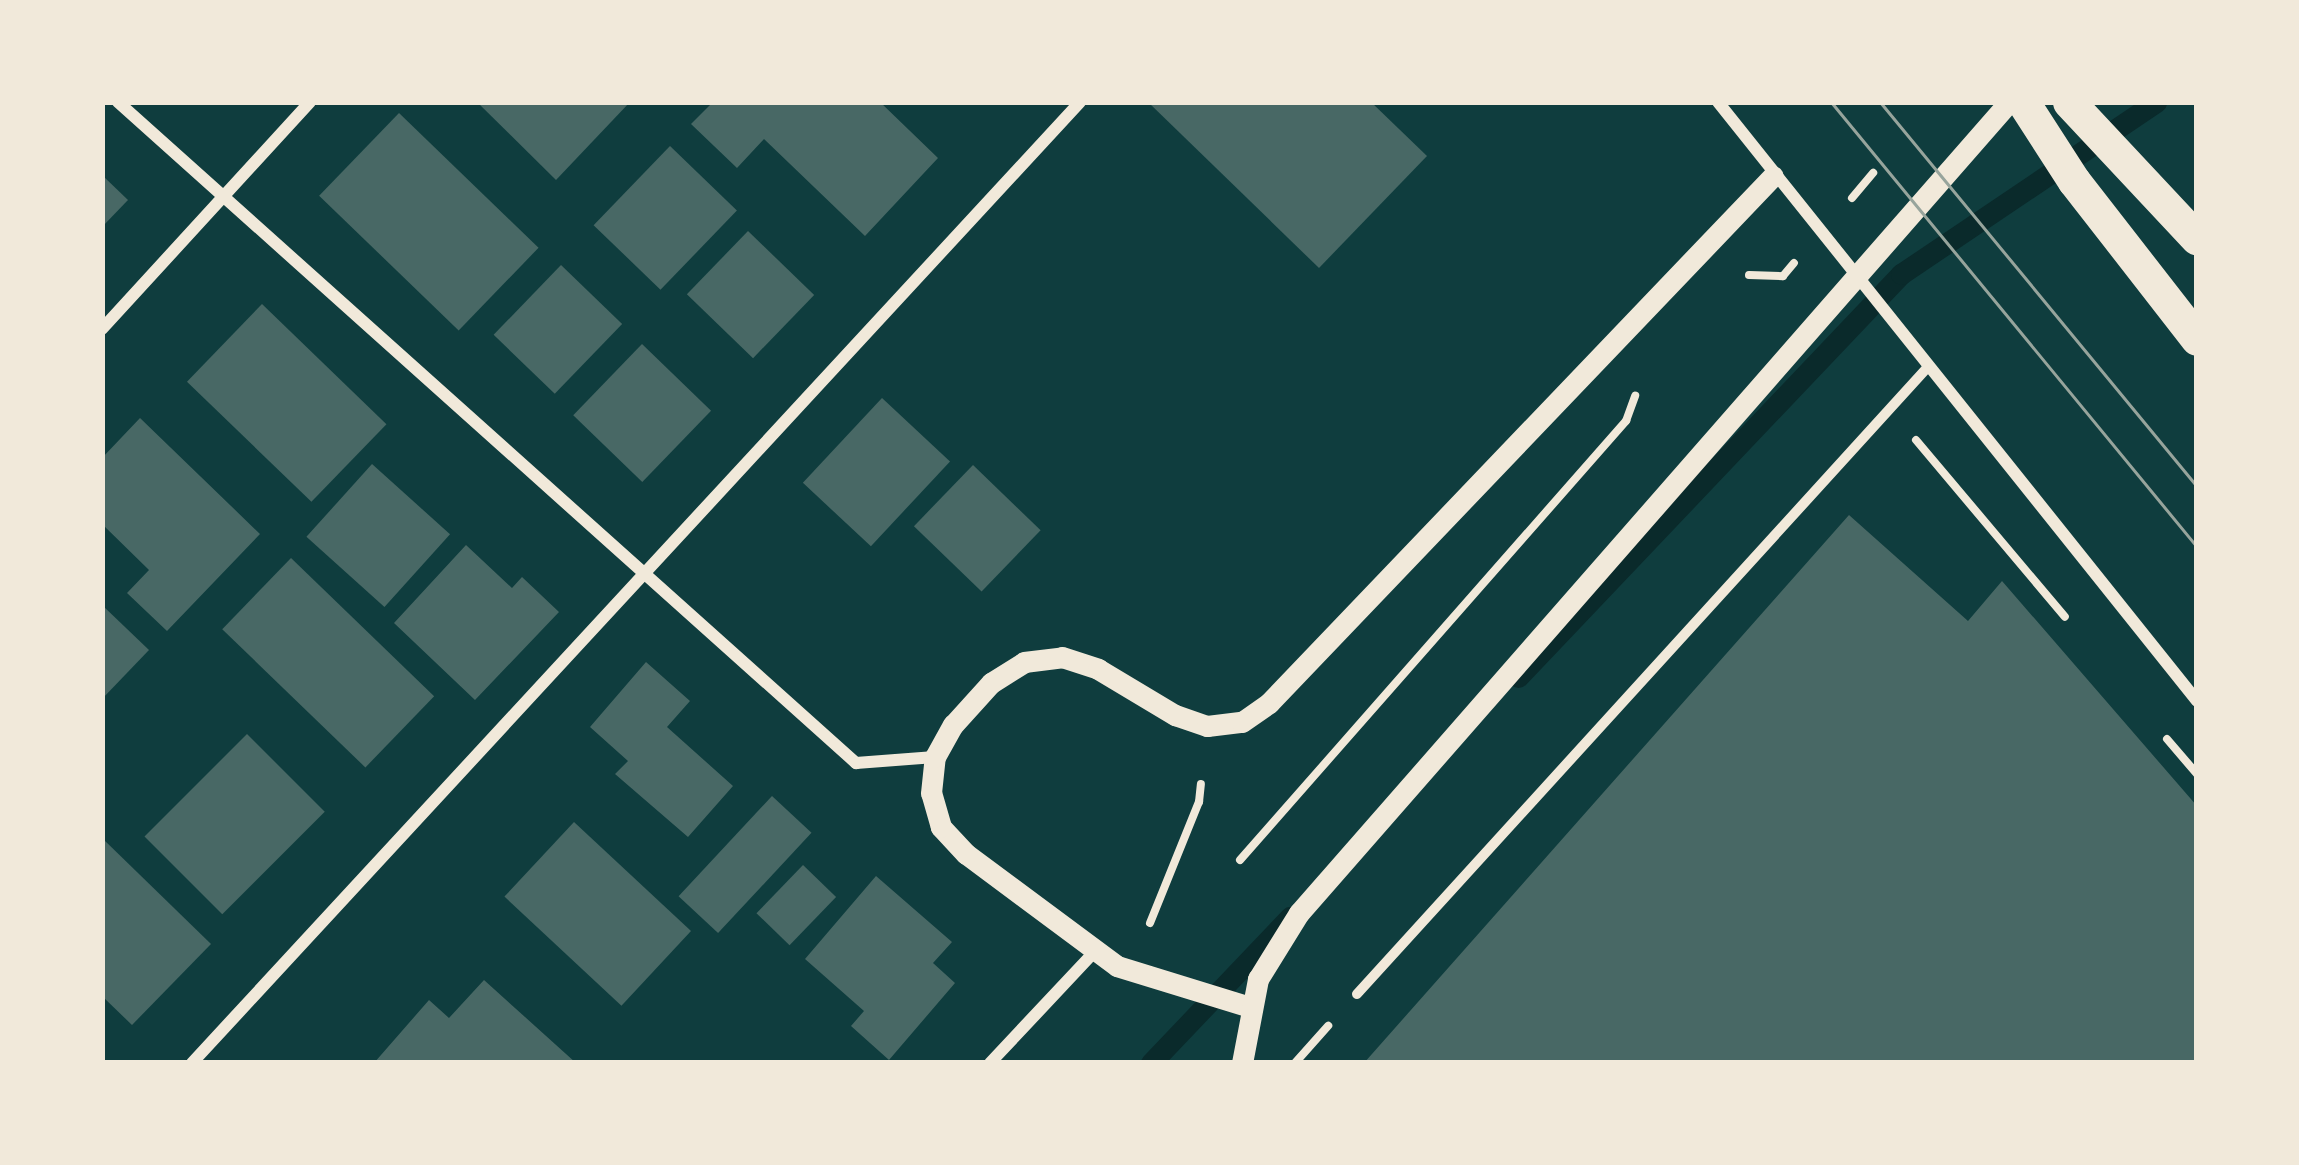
<!DOCTYPE html>
<html>
<head>
<meta charset="utf-8">
<style>
  body { margin:0 }
  #map { position:relative; width:2299px; height:1165px; overflow:hidden; background:#0f3d3e; font-family:"Sofia Sans Condensed",sans-serif }
  div>[style] { position:absolute }
  .stream>* { height:21px; margin:-10.5px; padding:0 10.5px; transform-origin:10.5px; border-radius:10.5px; background:#0a2a2b }
  .building>* { inset:0; background:#486865; transform-origin:0 0 }
  .path>* { height:8px; margin:-4px; padding:0 4px; transform-origin:4px; border-radius:4px; background:#f1e9da }
  .pedestrian>* { height:10px; margin:-5px; padding:0 5px; transform-origin:5px; border-radius:5px; background:#f1e9da }
  .minor>* { height:12px; margin:-6px; padding:0 6px; transform-origin:6px; border-radius:6px; background:#f1e9da }
  .tertiary>* { height:21px; margin:-10.5px; padding:0 10.5px; transform-origin:10.5px; border-radius:10.5px; background:#f1e9da }
  .trunk>* { height:33px; margin:-16.5px; padding:0 16.5px; transform-origin:16.5px; border-radius:16.5px; background:#f1e9da }
  .tram>* { height:3px; margin:-1.5px; padding:0 1.5px; transform-origin:1.5px; border-radius:1.5px; background:#97a49c }
  span { translate:-50% -50%; white-space:nowrap; text-align:center; line-height:1.15; -webkit-text-stroke:12px #f1e9da; paint-order:stroke }
  .frame { position:absolute; inset:0; border:105px solid #f1e9da; pointer-events:none }
</style>
</head>
<body>
<div id="map">
  <div class="stream">
    <div style="left:1518px;top:677px;width:556px;rotate:-46.46deg"></div>
    <div style="left:1901px;top:274px;width:308px;rotate:-34deg"></div>
    <div style="left:1151px;top:1063px;width:202px;rotate:-46.4deg"></div>
  </div>
  <div class="building">
    <div style="clip-path:polygon(477px 102px,630px 102px,556px 180px)"></div>
    <div style="clip-path:polygon(713px 102px,880px 102px,938px 158px,865px 236px,764px 139px,737px 168px,691px 124px)"></div>
    <div style="clip-path:polygon(1148px 102px,1371px 102px,1427px 156px,1319px 268px)"></div>
    <div style="left:399px;top:113px;width:194px;height:115px;rotate:44deg"></div>
    <div style="left:670px;top:146px;width:93px;height:110px;rotate:44deg"></div>
    <div style="clip-path:polygon(102px 175px,128px 200px,102px 227px)"></div>
    <div style="left:748px;top:231px;width:92px;height:88px;rotate:44deg"></div>
    <div style="left:561px;top:265px;width:85px;height:97px;rotate:44deg"></div>
    <div style="left:262px;top:304px;width:173px;height:108px;rotate:44deg"></div>
    <div style="left:642px;top:344px;width:96px;height:99px;rotate:44deg"></div>
    <div style="left:882px;top:398px;width:93px;height:116px;rotate:43deg"></div>
    <div style="clip-path:polygon(140px 418px,260px 534px,167px 631px,127px 593px,149px 570px,102px 524px,102px 458px)"></div>
    <div style="left:372px;top:464px;width:105px;height:98px;rotate:42deg"></div>
    <div style="left:973px;top:465px;width:94px;height:85px;rotate:44deg"></div>
    <div style="clip-path:polygon(1849px 515px,1968px 621px,2002px 581px,2197px 806px,2197px 1063px,1364px 1063px)"></div>
    <div style="clip-path:polygon(466px 545px,512px 588px,522px 577px,559px 612px,475px 700px,394px 623px)"></div>
    <div style="left:291px;top:558px;width:199px;height:99px;rotate:44deg"></div>
    <div style="clip-path:polygon(102px 605px,149px 650px,102px 699px)"></div>
    <div style="clip-path:polygon(646px 662px,690px 701px,667px 727px,733px 786px,688px 837px,615px 774px,628px 761px,590px 727px)"></div>
    <div style="left:247px;top:734px;width:110px;height:145px;rotate:45deg"></div>
    <div style="left:772px;top:796px;width:54px;height:137px;rotate:43deg"></div>
    <div style="left:574px;top:822px;width:160px;height:102px;rotate:43deg"></div>
    <div style="clip-path:polygon(102px 838px,211px 944px,132px 1025px,102px 996px)"></div>
    <div style="left:803px;top:865px;width:46px;height:67px;rotate:44deg"></div>
    <div style="clip-path:polygon(876px 876px,952px 942px,933px 963px,955px 983px,889px 1060px,851px 1026px,864px 1011px,805px 959px)"></div>
    <div style="clip-path:polygon(484px 980px,576px 1063px,374px 1063px,429px 1000px,449px 1018px)"></div>
  </div>
  <div class="path">
    <div style="left:1852px;top:198px;width:33px;rotate:-50deg"></div>
    <div style="left:1749px;top:275px;width:34px;rotate:2deg"></div>
    <div style="left:1783px;top:276px;width:17px;rotate:-50deg"></div>
    <div style="left:1916px;top:440px;width:231px;rotate:49.9deg"></div>
    <div style="left:2167px;top:739px;width:46px;rotate:49.4deg"></div>
    <div style="left:1240px;top:860px;width:585px;rotate:-48.68deg"></div>
    <div style="left:1626px;top:421px;width:27px;rotate:-70deg"></div>
    <div style="left:1150px;top:923px;width:131px;rotate:-68deg"></div>
    <div style="left:1199px;top:802px;width:18px;rotate:-84deg"></div>
    <div style="left:1295px;top:1063px;width:50px;rotate:-48.3deg"></div>
  </div>
  <div class="pedestrian">
    <div style="left:1357px;top:994px;width:847px;rotate:-47.68deg"></div>
  </div>
  <div class="minor">
    <div style="left:118px;top:102px;width:991px;rotate:41.85deg"></div>
    <div style="left:856px;top:763px;width:79px;rotate:-4.3deg"></div>
    <div style="left:1718px;top:102px;width:767px;rotate:51.35deg"></div>
    <div style="left:102px;top:329px;width:308px;rotate:-47.5deg"></div>
    <div style="left:192px;top:1063px;width:1308px;rotate:-47.26deg"></div>
    <div style="left:990px;top:1063px;width:155px;rotate:-46.8deg"></div>
  </div>
  <div class="tertiary">
    <div style="left:1250px;top:1007px;width:139px;rotate:-162.9deg"></div>
    <div style="left:1117px;top:966px;width:188px;rotate:-143.4deg"></div>
    <div style="left:966px;top:854px;width:37px;rotate:-133deg"></div>
    <div style="left:941px;top:827px;width:35px;rotate:-106deg"></div>
    <div style="left:931px;top:793px;width:36px;rotate:-84deg"></div>
    <div style="left:935px;top:757px;width:37px;rotate:-61deg"></div>
    <div style="left:953px;top:725px;width:57px;rotate:-47.9deg"></div>
    <div style="left:991px;top:683px;width:39px;rotate:-32deg"></div>
    <div style="left:1024px;top:662px;width:38px;rotate:-7deg"></div>
    <div style="left:1062px;top:657px;width:38px;rotate:18deg"></div>
    <div style="left:1098px;top:669px;width:90px;rotate:30.9deg"></div>
    <div style="left:1175px;top:715px;width:34px;rotate:19deg"></div>
    <div style="left:1207px;top:726px;width:35px;rotate:-7deg"></div>
    <div style="left:1242px;top:722px;width:33px;rotate:-35deg"></div>
    <div style="left:1269px;top:703px;width:729px;rotate:-46.28deg"></div>
    <div style="left:1242px;top:1063px;width:86px;rotate:-79.2deg"></div>
    <div style="left:1258px;top:979px;width:78px;rotate:-58.2deg"></div>
    <div style="left:1299px;top:913px;width:1078px;rotate:-48.8deg"></div>
  </div>
  <div class="trunk">
    <div style="left:2023px;top:102px;width:94px;rotate:57.2deg"></div>
    <div style="left:2074px;top:181px;width:200px;rotate:52.1deg"></div>
    <div style="left:2069px;top:102px;width:187px;rotate:46.9deg"></div>
  </div>
  <div class="tram">
    <div style="left:1831px;top:102px;width:576px;rotate:50.56deg"></div>
    <div style="left:1880px;top:102px;width:498px;rotate:50.5deg"></div>
  </div>
  <div class="frame"></div>
</div>
</body>
</html>
